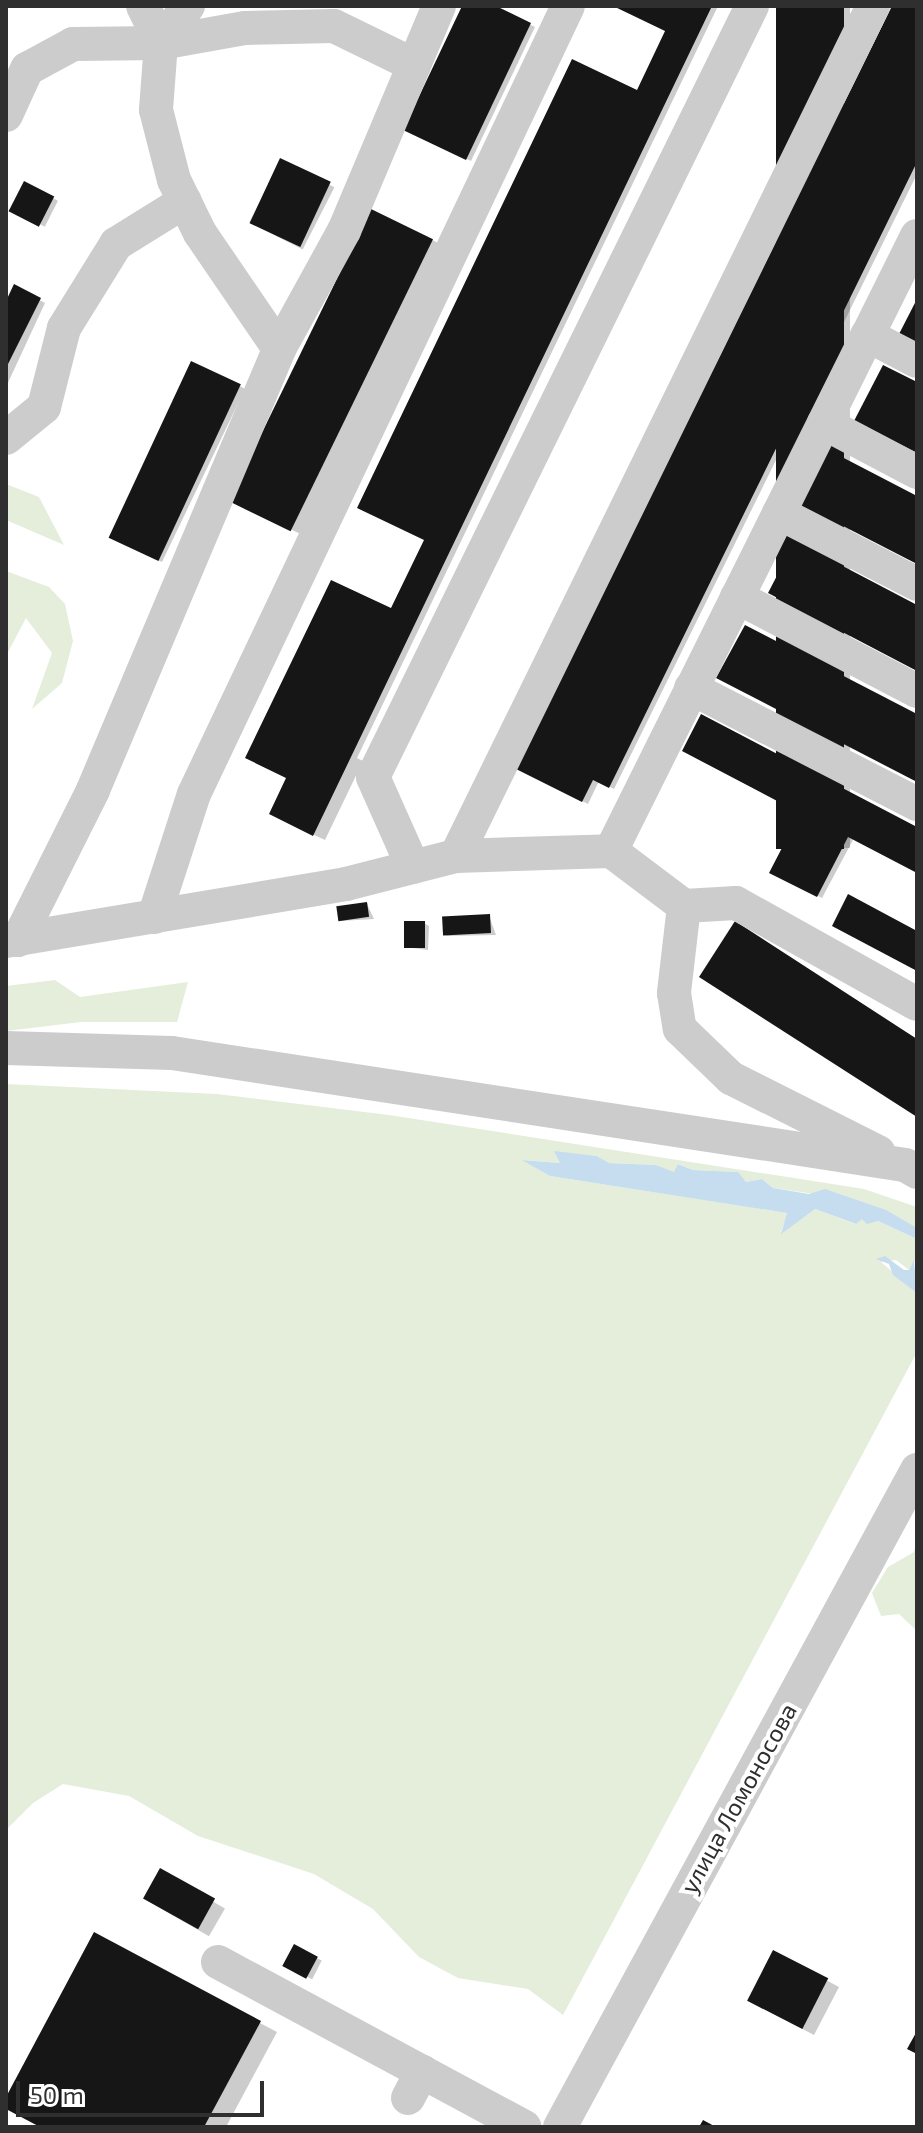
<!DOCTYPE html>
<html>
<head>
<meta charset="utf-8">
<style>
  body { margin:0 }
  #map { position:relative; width:923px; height:2133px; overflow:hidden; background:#fff; font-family:"Exo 2",sans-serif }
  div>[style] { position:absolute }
  .green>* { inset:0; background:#e4eedb }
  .water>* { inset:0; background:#c6ddef }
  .shadow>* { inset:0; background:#0003; transform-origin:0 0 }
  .building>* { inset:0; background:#161616; transform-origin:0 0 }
  .minor>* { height:34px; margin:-17px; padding:0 17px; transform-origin:17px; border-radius:17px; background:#ccc }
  span { translate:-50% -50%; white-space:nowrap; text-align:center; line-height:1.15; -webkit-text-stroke:8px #fff; paint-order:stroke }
  .street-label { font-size:24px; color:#2f2f2f }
  .frame { position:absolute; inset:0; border:8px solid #2f2f2f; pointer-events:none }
  .scale { position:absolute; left:16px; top:2081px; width:248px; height:36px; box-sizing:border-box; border:4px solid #2f2f2f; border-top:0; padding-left:10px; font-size:24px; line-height:28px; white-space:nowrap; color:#2f2f2f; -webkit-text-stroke:6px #fff; paint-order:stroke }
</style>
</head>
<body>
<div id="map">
  <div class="green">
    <div style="clip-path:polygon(6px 484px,39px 497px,64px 545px,6px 520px)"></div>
    <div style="clip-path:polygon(6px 571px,49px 587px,65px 604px,73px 641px,62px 683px,32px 709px,52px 653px,26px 618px,6px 656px)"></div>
    <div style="clip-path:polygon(55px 980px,80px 997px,188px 982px,177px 1022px,81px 1022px,6px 1031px,6px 986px)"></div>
    <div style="clip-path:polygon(6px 1084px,217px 1094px,389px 1115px,864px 1189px,917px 1207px,917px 1228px,856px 1200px,773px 1188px,762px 1179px,746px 1182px,737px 1172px,693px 1170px,679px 1164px,674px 1173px,656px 1165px,609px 1163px,597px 1156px,555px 1152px,560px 1163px,524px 1160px,550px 1176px,788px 1213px,781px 1232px,815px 1209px,855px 1224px,862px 1218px,878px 1221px,917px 1239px,917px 1264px,914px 1261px,909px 1270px,896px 1260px,881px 1262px,917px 1293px,917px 1352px,563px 2015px,528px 1989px,458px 1978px,419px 1957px,373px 1909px,314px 1874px,198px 1836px,129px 1796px,63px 1784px,33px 1803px,6px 1830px)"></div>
    <div style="clip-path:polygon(917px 1537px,917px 1631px,899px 1614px,881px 1616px,872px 1593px,888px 1567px,914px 1552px)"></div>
  </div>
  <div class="water">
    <div style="clip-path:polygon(554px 1151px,597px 1156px,609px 1163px,656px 1165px,674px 1172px,678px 1164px,693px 1170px,738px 1172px,746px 1182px,762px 1179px,773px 1188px,809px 1194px,825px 1189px,886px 1210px,917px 1228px,917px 1239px,878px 1221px,867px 1224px,862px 1219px,856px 1224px,815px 1209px,781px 1234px,787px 1213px,550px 1176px,522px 1160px,560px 1163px)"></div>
    <div style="clip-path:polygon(885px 1256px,904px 1270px,909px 1270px,914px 1260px,917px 1293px,893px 1275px,889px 1264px,876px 1259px)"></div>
  </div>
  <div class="shadow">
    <div style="clip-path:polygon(464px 6px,491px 6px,535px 27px,471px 161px,410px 132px)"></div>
    <div style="clip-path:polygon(616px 6px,718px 6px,357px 758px,363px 761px,325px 840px,282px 820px,392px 611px,668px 31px)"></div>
    <div style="left:778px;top:6px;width:72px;height:842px"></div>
    <div style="clip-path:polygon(894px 6px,917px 6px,917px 174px,614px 789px,599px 781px,588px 804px,518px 769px)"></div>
    <div style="left:281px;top:160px;width:60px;height:70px;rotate:27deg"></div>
    <div style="left:25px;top:184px;width:37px;height:29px;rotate:27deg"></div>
    <div style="left:372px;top:212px;width:72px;height:322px;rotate:25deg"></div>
    <div style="clip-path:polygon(15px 287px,45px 303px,6px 387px,6px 305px)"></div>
    <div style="clip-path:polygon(240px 386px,245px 389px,162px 562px,114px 539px)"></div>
    <div style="clip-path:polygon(803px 812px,917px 829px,917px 871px,854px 838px,822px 898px,772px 872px)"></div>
    <div style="clip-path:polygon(367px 904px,374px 919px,340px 921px)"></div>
    <div style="clip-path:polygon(489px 916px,496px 935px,445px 936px)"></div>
    <div style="clip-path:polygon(424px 923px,429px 926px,428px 950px,405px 947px)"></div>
    <div style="left:160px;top:1871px;width:75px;height:32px;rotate:30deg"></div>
    <div style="left:295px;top:1947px;width:30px;height:21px;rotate:27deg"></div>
    <div style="clip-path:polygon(774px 1952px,839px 1987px,814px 2035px,760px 2007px)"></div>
    <div style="clip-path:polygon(260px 2023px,277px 2032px,226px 2127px,43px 2127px,6px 2107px,6px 2101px)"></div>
  </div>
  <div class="building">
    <div style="clip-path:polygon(462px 6px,496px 6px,531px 23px,466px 160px,403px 130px)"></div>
    <div style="clip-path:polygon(613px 6px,712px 6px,313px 836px,269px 814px,286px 778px,245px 758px,331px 580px,391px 608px,424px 540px,357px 508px,572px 59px,637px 90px,665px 31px)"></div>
    <div style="left:776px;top:6px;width:68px;height:843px"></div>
    <div style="clip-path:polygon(892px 6px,917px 6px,917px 162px,609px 788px,593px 780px,582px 802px,516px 769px)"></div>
    <div style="left:280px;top:158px;width:56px;height:72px;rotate:25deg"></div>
    <div style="left:24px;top:181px;width:34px;height:34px;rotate:27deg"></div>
    <div style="left:371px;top:209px;width:69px;height:325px;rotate:26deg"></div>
    <div style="clip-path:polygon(14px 284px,41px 298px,6px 368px,6px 301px)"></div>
    <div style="clip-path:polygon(917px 299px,917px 343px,899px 334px)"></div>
    <div style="left:191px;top:361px;width:55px;height:195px;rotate:25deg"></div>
    <div style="clip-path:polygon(883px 365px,917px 382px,917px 453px,854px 421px)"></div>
    <div style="clip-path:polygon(840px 456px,917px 496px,917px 564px,812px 510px)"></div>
    <div style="clip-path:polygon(795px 541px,917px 605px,917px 671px,768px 593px)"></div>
    <div style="clip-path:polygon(745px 625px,917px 714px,917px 782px,716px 678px)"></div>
    <div style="clip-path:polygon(701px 714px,917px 827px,917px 873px,848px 837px,817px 897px,769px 873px,800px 813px,682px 751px)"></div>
    <div style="clip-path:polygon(848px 894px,917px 931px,917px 971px,832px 926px)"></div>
    <div style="left:367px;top:902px;width:15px;height:31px;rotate:82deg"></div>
    <div style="left:490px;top:914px;width:19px;height:48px;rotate:87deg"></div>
    <div style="left:404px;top:921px;width:21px;height:27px"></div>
    <div style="clip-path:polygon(735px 921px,917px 1039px,917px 1117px,699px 977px)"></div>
    <div style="left:160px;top:1868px;width:63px;height:35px;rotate:29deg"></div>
    <div style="clip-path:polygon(94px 1932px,261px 2021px,204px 2127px,40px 2127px,6px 2109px,6px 2097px)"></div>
    <div style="left:294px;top:1944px;width:27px;height:25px;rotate:28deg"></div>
    <div style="left:773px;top:1950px;width:62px;height:57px;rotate:27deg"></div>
    <div style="clip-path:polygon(917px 2031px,917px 2054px,907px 2049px)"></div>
    <div style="clip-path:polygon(703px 2120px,716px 2127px,699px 2127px)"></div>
  </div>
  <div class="minor">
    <div style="left:143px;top:6px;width:41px;rotate:64.1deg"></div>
    <div style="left:161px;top:43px;width:67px;rotate:94.3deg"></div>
    <div style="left:156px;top:110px;width:72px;rotate:75.6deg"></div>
    <div style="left:174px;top:180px;width:59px;rotate:63.9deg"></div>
    <div style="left:200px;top:233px;width:140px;rotate:55.7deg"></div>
    <div style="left:161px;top:43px;width:46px;rotate:-53.9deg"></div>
    <div style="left:6px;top:115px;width:51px;rotate:-65.5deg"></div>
    <div style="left:27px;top:69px;width:52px;rotate:-28.5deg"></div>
    <div style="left:73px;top:44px;width:88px;rotate:-0.7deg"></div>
    <div style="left:161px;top:43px;width:85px;rotate:-10.1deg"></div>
    <div style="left:245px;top:28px;width:89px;rotate:-1.3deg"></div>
    <div style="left:334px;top:26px;width:89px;rotate:26deg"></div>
    <div style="left:867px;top:335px;width:56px;rotate:27.5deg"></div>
    <div style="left:824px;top:423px;width:105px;rotate:27.8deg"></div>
    <div style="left:6px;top:438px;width:49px;rotate:-39.2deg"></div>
    <div style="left:44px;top:407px;width:81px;rotate:-75.8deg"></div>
    <div style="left:64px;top:328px;width:99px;rotate:-58.2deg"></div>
    <div style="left:116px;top:244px;width:81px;rotate:-31.9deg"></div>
    <div style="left:779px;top:513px;width:155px;rotate:27.2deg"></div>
    <div style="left:737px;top:597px;width:203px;rotate:27.6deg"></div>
    <div style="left:691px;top:688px;width:254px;rotate:27.2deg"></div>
    <div style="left:611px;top:851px;width:687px;rotate:-63.55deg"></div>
    <div style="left:456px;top:856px;width:947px;rotate:-63.87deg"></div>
    <div style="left:413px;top:867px;width:98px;rotate:-114deg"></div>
    <div style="left:373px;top:777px;width:859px;rotate:-63.82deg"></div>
    <div style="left:684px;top:906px;width:88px;rotate:96.6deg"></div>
    <div style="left:674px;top:993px;width:36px;rotate:81deg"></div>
    <div style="left:680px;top:1029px;width:71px;rotate:43.9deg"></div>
    <div style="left:731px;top:1078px;width:165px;rotate:26.7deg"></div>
    <div style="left:154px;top:917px;width:129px;rotate:-72deg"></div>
    <div style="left:194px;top:794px;width:872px;rotate:-64.61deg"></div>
    <div style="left:18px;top:940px;width:168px;rotate:-63.4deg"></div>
    <div style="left:93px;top:790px;width:479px;rotate:-67.1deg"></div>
    <div style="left:279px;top:349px;width:135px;rotate:-61.2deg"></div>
    <div style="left:344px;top:231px;width:244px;rotate:-67.1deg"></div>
    <div style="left:6px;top:941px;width:345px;rotate:-9.5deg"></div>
    <div style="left:346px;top:884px;width:114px;rotate:-14.3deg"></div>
    <div style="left:456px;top:856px;width:155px;rotate:-1.8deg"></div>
    <div style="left:611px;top:851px;width:91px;rotate:37deg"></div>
    <div style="left:684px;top:906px;width:52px;rotate:-3.3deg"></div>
    <div style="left:736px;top:903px;width:207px;rotate:29.2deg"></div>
    <div style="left:6px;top:1048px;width:166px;rotate:1.7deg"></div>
    <div style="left:172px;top:1053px;width:742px;rotate:8.69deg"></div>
    <div style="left:905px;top:1165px;width:14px;rotate:30deg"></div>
    <div style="left:218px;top:1962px;width:348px;rotate:28.3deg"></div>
    <div style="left:408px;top:2098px;width:30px;rotate:-62deg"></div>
    <div style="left:560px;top:2127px;width:748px;rotate:-61.48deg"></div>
  </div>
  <div class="street-label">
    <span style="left:738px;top:1798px;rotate:-61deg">улица Ломоносова</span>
  </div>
  <div class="frame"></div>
  <div class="scale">50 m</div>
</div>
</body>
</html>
